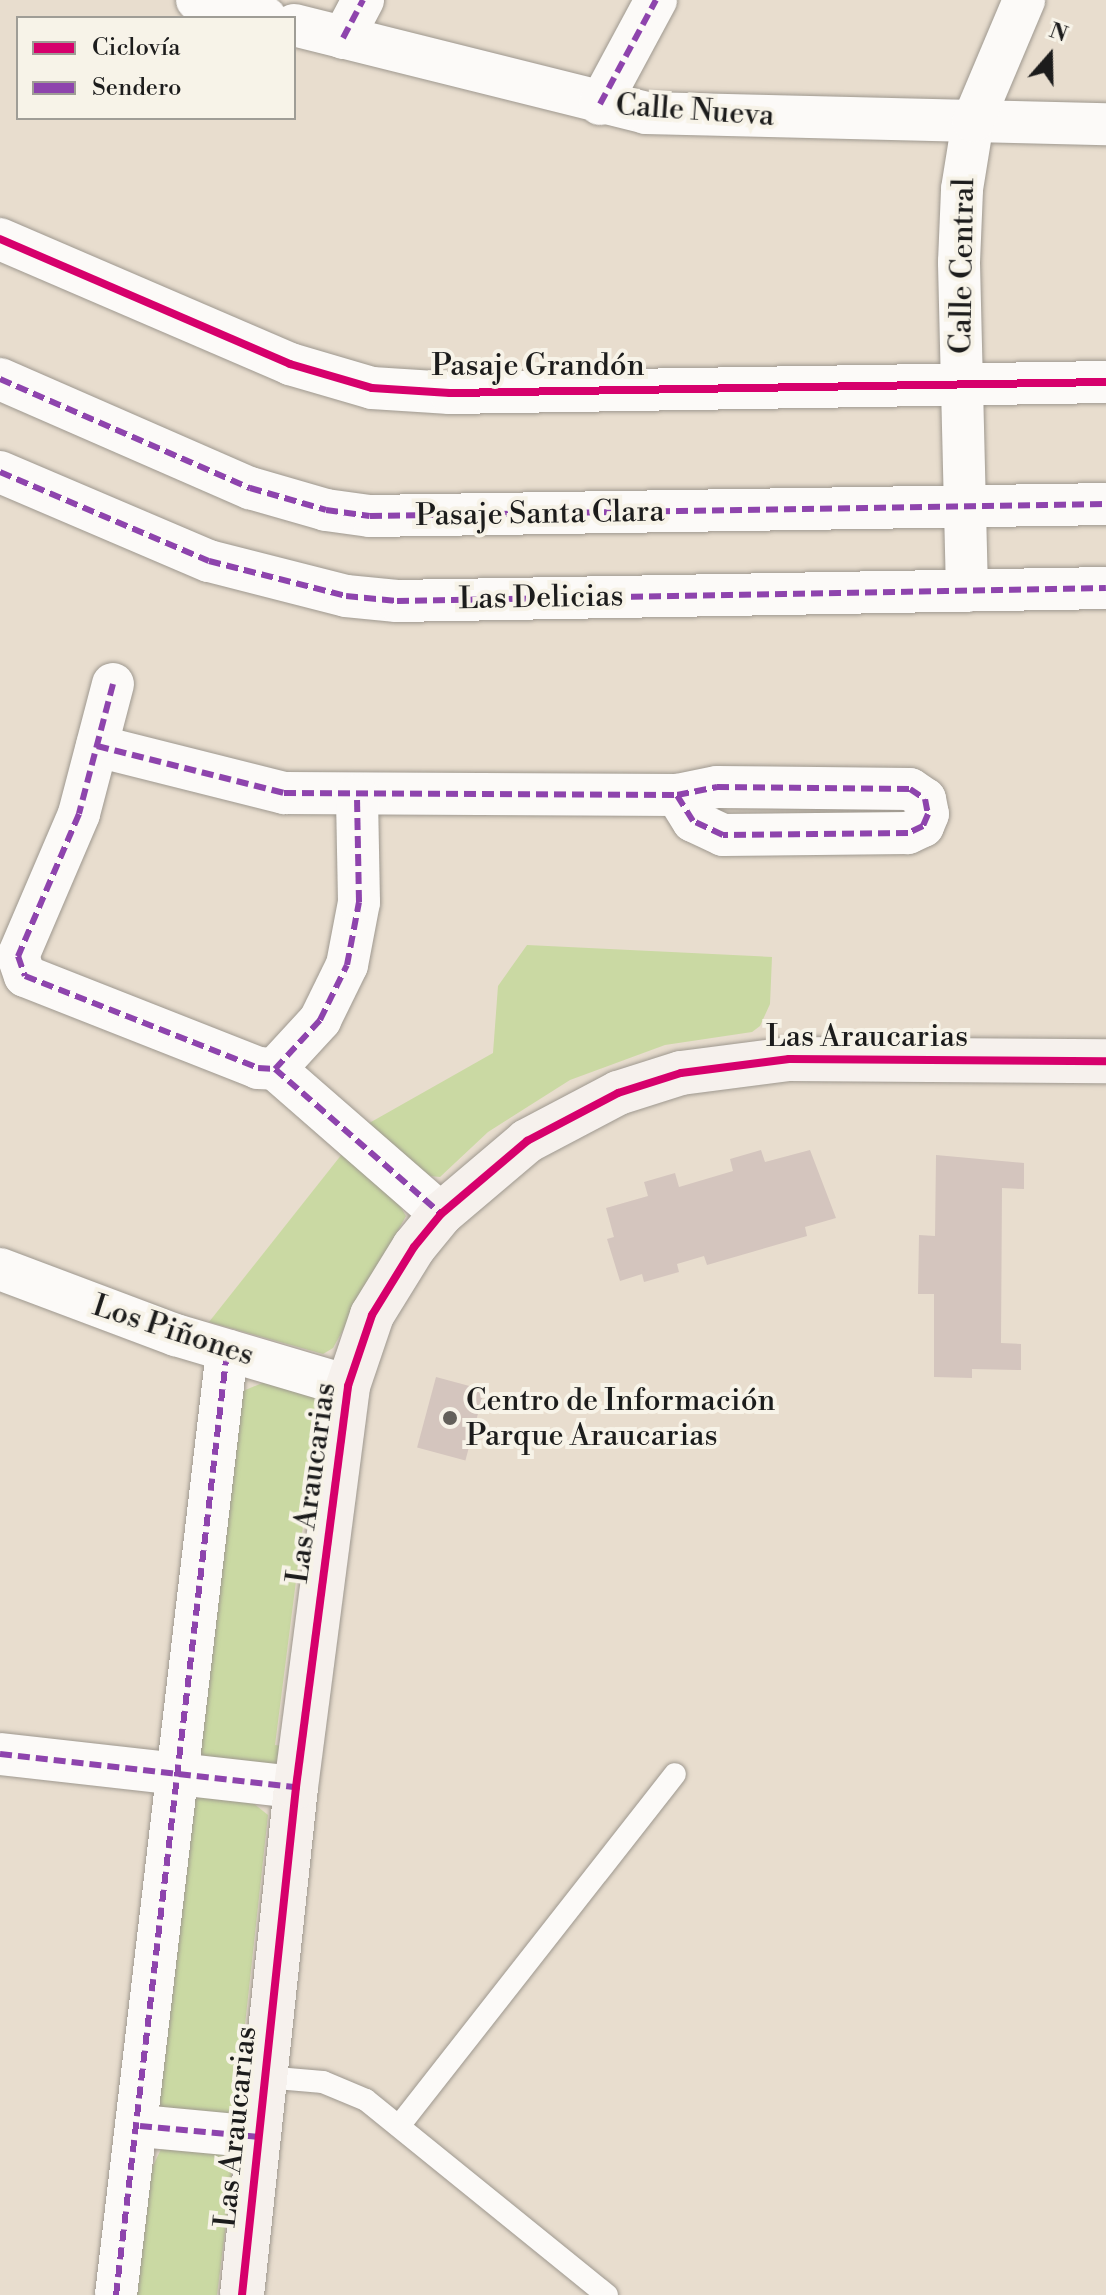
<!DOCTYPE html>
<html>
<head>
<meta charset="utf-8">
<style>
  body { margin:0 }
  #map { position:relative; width:1106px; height:2295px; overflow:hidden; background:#e8ddce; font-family:"Libre Bodoni",serif }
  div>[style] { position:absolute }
  .green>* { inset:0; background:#cad9a3 }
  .building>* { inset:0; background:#d4c5be; transform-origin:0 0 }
  .roads { filter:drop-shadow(0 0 2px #9e988f) drop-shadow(0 0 2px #9e988f) }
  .lane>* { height:22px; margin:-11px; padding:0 11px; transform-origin:11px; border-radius:11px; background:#fcfaf8 }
  .street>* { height:42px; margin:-21px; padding:0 21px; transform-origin:21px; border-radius:21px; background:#fcfaf8 }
  .secondary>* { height:44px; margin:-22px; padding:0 22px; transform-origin:22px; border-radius:22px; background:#f6f1ed }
  .quiet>* { height:6px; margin-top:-3px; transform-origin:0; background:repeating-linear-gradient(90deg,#8e44ad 0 12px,transparent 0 18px) }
  .cycleway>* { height:8px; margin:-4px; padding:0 4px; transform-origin:4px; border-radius:4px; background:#d6006c }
  .dots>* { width:22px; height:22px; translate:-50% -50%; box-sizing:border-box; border:4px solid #f7f3e8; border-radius:50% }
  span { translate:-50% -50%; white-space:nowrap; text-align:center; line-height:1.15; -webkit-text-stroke:8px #f7f3e8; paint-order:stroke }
  .street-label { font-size:30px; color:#1c1c1c }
  .poi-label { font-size:30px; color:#1c1c1c }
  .left { translate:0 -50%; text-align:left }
  .legend { position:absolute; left:16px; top:16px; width:280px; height:104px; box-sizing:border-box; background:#f7f3e8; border:2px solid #9f9d96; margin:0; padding:10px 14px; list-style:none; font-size:24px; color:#1c1c1c }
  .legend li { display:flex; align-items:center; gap:16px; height:40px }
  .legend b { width:40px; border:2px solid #9f9d96 }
  .north { position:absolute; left:1010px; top:16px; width:80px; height:80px; -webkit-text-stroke:6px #f7f3e8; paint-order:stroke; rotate:20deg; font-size:22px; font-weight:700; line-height:32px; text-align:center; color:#1c1c1c }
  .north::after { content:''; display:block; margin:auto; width:28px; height:36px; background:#1c1c1c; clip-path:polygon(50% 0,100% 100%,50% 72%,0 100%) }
</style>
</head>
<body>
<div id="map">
  <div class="green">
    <div style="clip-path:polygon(527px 945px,772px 957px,770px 1004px,760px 1026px,752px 1032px,665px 1045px,570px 1080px,488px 1132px,440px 1177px,430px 1176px,364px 1126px,493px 1053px,498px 986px)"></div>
    <div style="clip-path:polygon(342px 1154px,398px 1203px,406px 1216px,333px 1348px,323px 1354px,209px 1322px)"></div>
    <div style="clip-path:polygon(267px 1381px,319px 1399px,328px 1441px,314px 1440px,275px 1745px,285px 1746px,277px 1765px,195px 1758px,243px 1391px)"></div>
    <div style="clip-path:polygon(191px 1796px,252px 1802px,268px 1815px,235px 2116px,160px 2107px,158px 2102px)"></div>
    <div style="clip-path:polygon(163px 2145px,223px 2154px,229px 2160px,232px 2177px,217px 2295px,134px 2295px,152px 2168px)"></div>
  </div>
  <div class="building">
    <div style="clip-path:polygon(761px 1150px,765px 1162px,810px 1150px,836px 1218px,805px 1227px,807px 1236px,707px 1265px,704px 1256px,677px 1264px,679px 1272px,644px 1282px,642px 1274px,620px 1281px,607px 1239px,614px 1237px,606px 1208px,648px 1196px,644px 1182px,675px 1173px,679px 1187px,733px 1171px,730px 1159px)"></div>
    <div style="clip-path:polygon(936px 1155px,1024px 1163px,1024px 1189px,1002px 1188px,1001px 1343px,1021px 1344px,1021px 1370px,972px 1369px,972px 1378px,934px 1377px,934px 1294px,918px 1294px,919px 1235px,935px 1236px)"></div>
    <div style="left:436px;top:1377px;width:50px;height:73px;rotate:15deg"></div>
  </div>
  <div class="roads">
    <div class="lane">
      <div style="left:265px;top:2077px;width:58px;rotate:4.9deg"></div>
      <div style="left:323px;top:2082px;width:47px;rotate:22.7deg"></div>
      <div style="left:366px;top:2100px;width:310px;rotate:39deg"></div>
      <div style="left:399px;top:2126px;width:447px;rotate:-51.9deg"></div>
    </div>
    <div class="street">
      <div style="left:197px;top:0;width:71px;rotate:14.6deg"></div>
      <div style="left:294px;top:25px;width:363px;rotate:14deg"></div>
      <div style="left:646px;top:113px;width:460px;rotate:1.4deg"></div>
      <div style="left:343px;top:38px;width:43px;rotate:-62.2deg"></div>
      <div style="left:600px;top:104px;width:118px;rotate:-61.7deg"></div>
      <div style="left:0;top:239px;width:316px;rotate:23.3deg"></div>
      <div style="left:290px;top:364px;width:85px;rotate:16.3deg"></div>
      <div style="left:372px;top:388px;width:78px;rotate:3.7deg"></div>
      <div style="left:450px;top:393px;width:656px;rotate:-0.96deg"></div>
      <div style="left:0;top:379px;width:273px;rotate:23.6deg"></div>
      <div style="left:250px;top:488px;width:79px;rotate:16.1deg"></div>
      <div style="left:326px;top:510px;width:44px;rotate:7.8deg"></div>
      <div style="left:370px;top:516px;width:736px;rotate:-0.93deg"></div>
      <div style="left:0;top:472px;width:227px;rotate:23.1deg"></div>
      <div style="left:209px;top:561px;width:141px;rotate:14.3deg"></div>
      <div style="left:346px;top:596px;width:51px;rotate:5.6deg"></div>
      <div style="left:397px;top:601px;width:709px;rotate:-1.05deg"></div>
      <div style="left:967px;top:591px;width:329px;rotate:-91.4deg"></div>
      <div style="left:959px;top:262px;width:73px;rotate:-87.6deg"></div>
      <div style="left:962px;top:189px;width:69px;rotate:-80.8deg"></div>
      <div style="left:973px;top:121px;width:131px;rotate:-67.1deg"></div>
      <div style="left:113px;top:684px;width:134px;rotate:104.7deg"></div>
      <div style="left:79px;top:814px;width:155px;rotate:113.2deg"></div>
      <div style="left:18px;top:956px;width:21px;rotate:71deg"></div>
      <div style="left:25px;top:976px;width:251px;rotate:21.5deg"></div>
      <div style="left:258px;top:1068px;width:17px;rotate:3deg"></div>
      <div style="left:275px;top:1069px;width:220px;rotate:41.1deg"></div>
      <div style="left:97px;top:746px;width:193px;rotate:14.1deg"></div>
      <div style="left:284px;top:793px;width:393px;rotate:0.3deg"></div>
      <div style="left:677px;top:795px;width:41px;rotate:-11.3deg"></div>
      <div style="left:717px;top:787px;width:193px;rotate:0.6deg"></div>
      <div style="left:910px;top:789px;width:18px;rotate:34deg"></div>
      <div style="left:925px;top:799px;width:15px;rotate:79deg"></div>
      <div style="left:928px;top:814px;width:13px;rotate:113deg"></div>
      <div style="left:923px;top:826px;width:17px;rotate:155deg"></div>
      <div style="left:908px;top:833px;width:185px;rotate:179.4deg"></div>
      <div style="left:723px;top:835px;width:33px;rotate:-155deg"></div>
      <div style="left:693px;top:821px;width:31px;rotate:-122deg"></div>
      <div style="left:275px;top:1069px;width:67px;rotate:-47.4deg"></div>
      <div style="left:320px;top:1020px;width:61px;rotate:-63.9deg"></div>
      <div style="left:347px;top:965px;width:64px;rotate:-79.2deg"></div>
      <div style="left:359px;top:902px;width:107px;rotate:-91.1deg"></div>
      <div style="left:0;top:1269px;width:188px;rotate:20.6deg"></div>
      <div style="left:176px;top:1335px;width:179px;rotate:16.5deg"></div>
      <div style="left:0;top:1754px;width:298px;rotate:6.4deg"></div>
      <div style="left:140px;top:2126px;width:120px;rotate:5.3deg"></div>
      <div style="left:116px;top:2295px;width:951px;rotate:-83.29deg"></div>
    </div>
    <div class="secondary">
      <div style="left:242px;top:2295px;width:511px;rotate:-83.93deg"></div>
      <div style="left:296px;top:1787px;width:404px;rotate:-82.6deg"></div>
      <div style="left:348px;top:1386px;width:75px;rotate:-71.3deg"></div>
      <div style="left:372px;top:1315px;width:80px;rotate:-58.3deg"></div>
      <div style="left:414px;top:1247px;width:43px;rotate:-50.7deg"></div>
      <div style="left:441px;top:1214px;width:113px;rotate:-40.3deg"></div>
      <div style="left:527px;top:1141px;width:103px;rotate:-27.8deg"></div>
      <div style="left:618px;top:1093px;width:66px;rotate:-17.6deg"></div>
      <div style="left:681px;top:1073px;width:109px;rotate:-7.4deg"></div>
      <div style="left:789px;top:1059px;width:317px;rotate:0.4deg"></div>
    </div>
  </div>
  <div class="quiet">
    <div style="left:343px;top:38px;width:43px;rotate:-62.2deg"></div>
    <div style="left:600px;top:104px;width:118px;rotate:-61.7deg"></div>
    <div style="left:0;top:379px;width:273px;rotate:23.6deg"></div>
    <div style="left:250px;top:488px;width:79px;rotate:16.1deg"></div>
    <div style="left:326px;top:510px;width:44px;rotate:7.8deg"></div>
    <div style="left:370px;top:516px;width:736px;rotate:-0.93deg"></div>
    <div style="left:0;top:472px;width:227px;rotate:23.1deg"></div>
    <div style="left:209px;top:561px;width:141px;rotate:14.3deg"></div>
    <div style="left:346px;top:596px;width:51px;rotate:5.6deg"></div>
    <div style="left:397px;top:601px;width:709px;rotate:-1.05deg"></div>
    <div style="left:113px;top:684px;width:134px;rotate:104.7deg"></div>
    <div style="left:79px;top:814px;width:155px;rotate:113.2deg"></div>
    <div style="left:18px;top:956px;width:21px;rotate:71deg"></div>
    <div style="left:25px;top:976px;width:251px;rotate:21.5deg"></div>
    <div style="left:258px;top:1068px;width:17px;rotate:3deg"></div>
    <div style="left:275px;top:1069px;width:220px;rotate:41.1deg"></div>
    <div style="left:97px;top:746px;width:193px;rotate:14.1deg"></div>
    <div style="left:284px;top:793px;width:393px;rotate:0.3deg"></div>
    <div style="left:677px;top:795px;width:41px;rotate:-11.3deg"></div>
    <div style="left:717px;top:787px;width:193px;rotate:0.6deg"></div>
    <div style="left:910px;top:789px;width:18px;rotate:34deg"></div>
    <div style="left:925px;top:799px;width:15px;rotate:79deg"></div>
    <div style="left:928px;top:814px;width:13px;rotate:113deg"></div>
    <div style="left:923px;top:826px;width:17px;rotate:155deg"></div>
    <div style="left:908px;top:833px;width:185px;rotate:179.4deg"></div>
    <div style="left:723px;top:835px;width:33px;rotate:-155deg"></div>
    <div style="left:693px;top:821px;width:31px;rotate:-122deg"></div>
    <div style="left:275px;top:1069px;width:67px;rotate:-47.4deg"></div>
    <div style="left:320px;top:1020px;width:61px;rotate:-63.9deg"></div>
    <div style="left:347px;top:965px;width:64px;rotate:-79.2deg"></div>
    <div style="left:359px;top:902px;width:107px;rotate:-91.1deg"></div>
    <div style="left:0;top:1754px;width:298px;rotate:6.4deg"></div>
    <div style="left:140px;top:2126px;width:120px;rotate:5.3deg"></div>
    <div style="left:116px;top:2295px;width:951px;rotate:-83.29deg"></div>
  </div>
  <div class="cycleway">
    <div style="left:0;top:239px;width:316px;rotate:23.3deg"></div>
    <div style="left:290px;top:364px;width:85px;rotate:16.3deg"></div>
    <div style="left:372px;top:388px;width:78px;rotate:3.7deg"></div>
    <div style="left:450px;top:393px;width:656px;rotate:-0.96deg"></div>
    <div style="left:242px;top:2295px;width:511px;rotate:-83.93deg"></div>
    <div style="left:296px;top:1787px;width:404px;rotate:-82.6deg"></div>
    <div style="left:348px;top:1386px;width:75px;rotate:-71.3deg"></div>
    <div style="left:372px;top:1315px;width:80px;rotate:-58.3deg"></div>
    <div style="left:414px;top:1247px;width:43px;rotate:-50.7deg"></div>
    <div style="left:441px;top:1214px;width:113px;rotate:-40.3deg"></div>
    <div style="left:527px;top:1141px;width:103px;rotate:-27.8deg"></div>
    <div style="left:618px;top:1093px;width:66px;rotate:-17.6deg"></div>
    <div style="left:681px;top:1073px;width:109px;rotate:-7.4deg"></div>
    <div style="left:789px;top:1059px;width:317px;rotate:0.4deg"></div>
  </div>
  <div class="dots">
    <div style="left:450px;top:1418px;background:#63605a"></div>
  </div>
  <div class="street-label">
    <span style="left:695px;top:111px;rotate:4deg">Calle Nueva</span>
    <span style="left:963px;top:266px;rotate:-89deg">Calle Central</span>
    <span style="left:538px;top:366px">Pasaje Grandón</span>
    <span style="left:540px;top:514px;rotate:-1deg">Pasaje Santa Clara</span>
    <span style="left:541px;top:598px;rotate:-1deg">Las Delicias</span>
    <span style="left:867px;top:1037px">Las Araucarias</span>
    <span style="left:173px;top:1331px;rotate:18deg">Los Piñones</span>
    <span style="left:312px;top:1483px;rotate:-82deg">Las Araucarias</span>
    <span style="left:236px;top:2127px;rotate:-84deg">Las Araucarias</span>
  </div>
  <div class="poi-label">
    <span class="left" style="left:466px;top:1418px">Centro de Información<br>Parque Araucarias</span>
  </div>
  <ul class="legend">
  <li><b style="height:10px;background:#d6006c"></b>Ciclovía</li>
  <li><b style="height:10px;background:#8e44ad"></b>Sendero</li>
  </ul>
  <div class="north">N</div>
</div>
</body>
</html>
